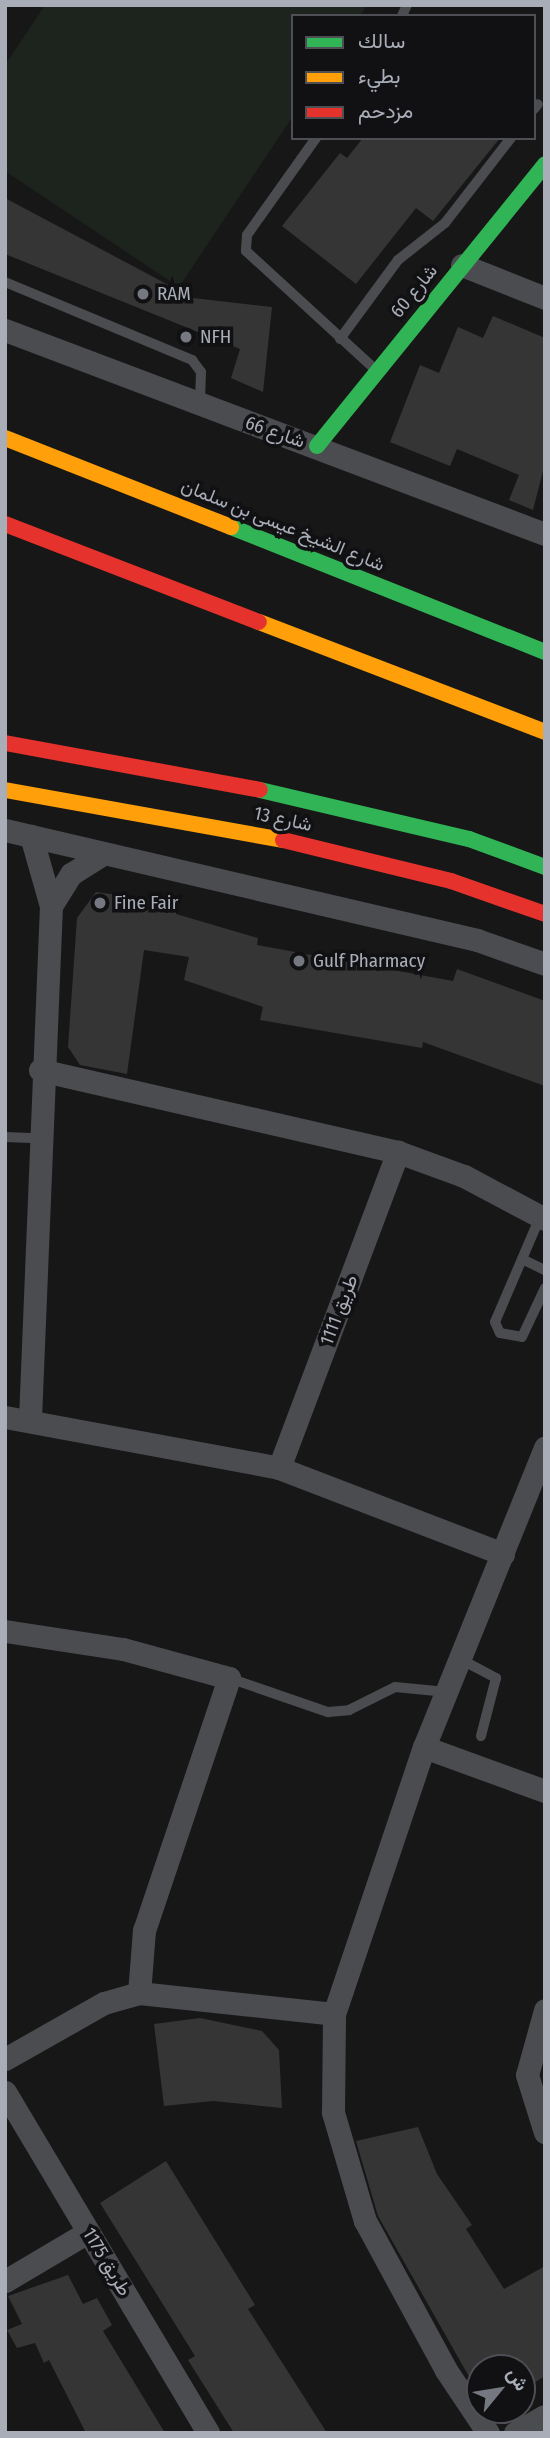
<!DOCTYPE html>
<html>
<head>
<meta charset="utf-8">
<style>
  body { margin:0 }
  #map { position:relative; width:550px; height:2438px; overflow:hidden; background:#171717; font-family:"Fira Sans Condensed",Vazirmatn,sans-serif }
  div>[style] { position:absolute }
  .green>* { inset:0; background:#1d241e }
  .building>* { inset:0; background:#353536 }
  .lane>* { height:10px; margin:-5px; padding:0 5px; transform-origin:5px; border-radius:5px; background:#4b4c50 }
  .street>* { height:23px; margin:-11.5px; padding:0 11.5px; transform-origin:11.5px; border-radius:11.5px; background:#4b4c50 }
  .fast>* { height:16px; margin:-8px; padding:0 8px; transform-origin:8px; border-radius:8px; background:#30b455 }
  .slow>* { height:16px; margin:-8px; padding:0 8px; transform-origin:8px; border-radius:8px; background:#ff9f0a }
  .jam>* { height:16px; margin:-8px; padding:0 8px; transform-origin:8px; border-radius:8px; background:#e5322d }
  .dots>* { width:19px; height:19px; translate:-50% -50%; box-sizing:border-box; border:4px solid #111113; border-radius:50% }
  span { translate:-50% -50%; white-space:nowrap; text-align:center; line-height:1.15; -webkit-text-stroke:7px #111113; paint-order:stroke }
  .street-label { font-size:19px; color:#a8adb8 }
  .poi-label { font-size:19px; color:#a8adb8 }
  .left { translate:0 -50%; text-align:left }
  .frame { position:absolute; inset:0; border:7px solid #a8adb8; pointer-events:none }
  .legend { position:absolute; left:291px; top:14px; width:245px; height:126px; box-sizing:border-box; background:#111113; border:2px solid #4d4f55; margin:0; padding:9px 12px; list-style:none; font-size:21px; color:#a8adb8 }
  .legend li { display:flex; align-items:center; gap:14px; height:35px }
  .legend b { width:35px; border:2px solid #4d4f55 }
  .north { position:absolute; left:466px; top:2354px; width:70px; height:70px; box-sizing:border-box; background:#111113; border:2px solid #4d4f55; border-radius:50%; rotate:60deg; font-size:19px; font-weight:700; line-height:28px; text-align:center; color:#a8adb8 }
  .north::after { content:''; display:block; margin:auto; width:24px; height:32px; background:#757880; clip-path:polygon(50% 0,100% 100%,50% 72%,0 100%) }
</style>
</head>
<body>
<div id="map">
  <div class="green">
    <div style="clip-path:polygon(45px 5px,367px 5px,360px 16px,293px 16px,293px 116px,179px 287px,5px 171px,5px 65px)"></div>
  </div>
  <div class="building">
    <div style="clip-path:polygon(363px 138px,500px 138px,433px 221px,416px 208px,356px 284px,282px 226px,340px 153px,347px 158px)"></div>
    <div style="clip-path:polygon(5px 198px,193px 298px,272px 307px,263px 392px,231px 378px,240px 349px,5px 254px)"></div>
    <div style="clip-path:polygon(493px 316px,545px 338px,545px 463px,533px 510px,509px 500px,519px 475px,457px 449px,450px 466px,390px 442px,420px 365px,439px 373px,458px 327px,483px 338px)"></div>
    <div style="clip-path:polygon(96px 892px,177px 903px,176px 914px,258px 938px,257px 945px,453px 981px,457px 969px,545px 1001px,545px 1086px,423px 1042px,422px 1048px,260px 1020px,263px 1007px,184px 980px,189px 957px,144px 950px,127px 1074px,80px 1065px,68px 1047px,77px 918px)"></div>
    <div style="clip-path:polygon(200px 2018px,262px 2031px,279px 2050px,282px 2108px,213px 2101px,164px 2106px,154px 2024px)"></div>
    <div style="clip-path:polygon(418px 2127px,437px 2174px,472px 2225px,466px 2229px,504px 2289px,545px 2266px,545px 2376px,522px 2390px,522px 2368px,480px 2368px,480px 2396px,378px 2216px,356px 2141px)"></div>
    <div style="clip-path:polygon(166px 2161px,255px 2305px,248px 2309px,327px 2433px,234px 2433px,188px 2360px,195px 2356px,100px 2203px)"></div>
    <div style="clip-path:polygon(68px 2275px,83px 2304px,97px 2298px,112px 2325px,103px 2331px,165px 2433px,86px 2433px,49px 2360px,44px 2363px,35px 2343px,17px 2348px,7px 2330px,22px 2324px,8px 2296px)"></div>
  </div>
  <div class="lane">
    <div style="left:402px;top:16px;width:12px;rotate:-66deg"></div>
    <div style="left:534px;top:109px;width:6px;rotate:-51deg"></div>
    <div style="left:316px;top:138px;width:119px;rotate:125.4deg"></div>
    <div style="left:247px;top:235px;width:16px;rotate:94deg"></div>
    <div style="left:246px;top:251px;width:175px;rotate:42.5deg"></div>
    <div style="left:5px;top:282px;width:203px;rotate:22.6deg"></div>
    <div style="left:192px;top:360px;width:15px;rotate:53deg"></div>
    <div style="left:201px;top:372px;width:33px;rotate:92deg"></div>
    <div style="left:340px;top:339px;width:98px;rotate:-53.7deg"></div>
    <div style="left:398px;top:260px;width:60px;rotate:-38.2deg"></div>
    <div style="left:445px;top:223px;width:108px;rotate:-52.2deg"></div>
    <div style="left:5px;top:1137px;width:33px;rotate:2deg"></div>
    <div style="left:540px;top:1217px;width:114px;rotate:113.2deg"></div>
    <div style="left:495px;top:1322px;width:12px;rotate:66deg"></div>
    <div style="left:500px;top:1333px;width:22px;rotate:10deg"></div>
    <div style="left:522px;top:1337px;width:54px;rotate:-64.9deg"></div>
    <div style="left:522px;top:1259px;width:25px;rotate:26deg"></div>
    <div style="left:460px;top:1659px;width:41px;rotate:27.8deg"></div>
    <div style="left:496px;top:1678px;width:60px;rotate:104.5deg"></div>
    <div style="left:229px;top:1678px;width:105px;rotate:19deg"></div>
    <div style="left:328px;top:1712px;width:21px;rotate:-5deg"></div>
    <div style="left:349px;top:1710px;width:51px;rotate:-26.6deg"></div>
    <div style="left:395px;top:1687px;width:52px;rotate:5.5deg"></div>
  </div>
  <div class="street">
    <div style="left:462px;top:265px;width:89px;rotate:21.7deg"></div>
    <div style="left:5px;top:330px;width:577px;rotate:20.7deg"></div>
    <div style="left:5px;top:830px;width:485px;rotate:13.1deg"></div>
    <div style="left:477px;top:940px;width:72px;rotate:19.4deg"></div>
    <div style="left:51px;top:906px;width:38px;rotate:-58deg"></div>
    <div style="left:71px;top:874px;width:39px;rotate:-32deg"></div>
    <div style="left:40px;top:1070px;width:367px;rotate:12.9deg"></div>
    <div style="left:398px;top:1152px;width:70px;rotate:20deg"></div>
    <div style="left:464px;top:1176px;width:92px;rotate:28deg"></div>
    <div style="left:5px;top:1417px;width:279px;rotate:10.5deg"></div>
    <div style="left:279px;top:1468px;width:240px;rotate:21deg"></div>
    <div style="left:30px;top:1419px;width:513px;rotate:-87.66deg"></div>
    <div style="left:51px;top:906px;width:73px;rotate:-105.9deg"></div>
    <div style="left:279px;top:1468px;width:338px;rotate:-69.4deg"></div>
    <div style="left:5px;top:1631px;width:119px;rotate:8.7deg"></div>
    <div style="left:123px;top:1649px;width:110px;rotate:15.3deg"></div>
    <div style="left:229px;top:1678px;width:266px;rotate:108.6deg"></div>
    <div style="left:144px;top:1930px;width:63px;rotate:94.5deg"></div>
    <div style="left:424px;top:1747px;width:129px;rotate:20deg"></div>
    <div style="left:545px;top:2010px;width:67px;rotate:105.5deg"></div>
    <div style="left:527px;top:2075px;width:60px;rotate:72.5deg"></div>
    <div style="left:5px;top:2059px;width:114px;rotate:-29.5deg"></div>
    <div style="left:104px;top:2003px;width:36px;rotate:-16deg"></div>
    <div style="left:139px;top:1993px;width:196px;rotate:6.1deg"></div>
    <div style="left:5px;top:2092px;width:397px;rotate:59.2deg"></div>
    <div style="left:5px;top:2281px;width:96px;rotate:-30.6deg"></div>
    <div style="left:488px;top:2433px;width:76px;rotate:-123.7deg"></div>
    <div style="left:446px;top:2370px;width:170px;rotate:-118.5deg"></div>
    <div style="left:365px;top:2221px;width:114px;rotate:-106.4deg"></div>
    <div style="left:333px;top:2112px;width:98px;rotate:-89.4deg"></div>
    <div style="left:334px;top:2014px;width:282px;rotate:-71.4deg"></div>
    <div style="left:424px;top:1747px;width:323px;rotate:-68deg"></div>
    <div style="left:515px;top:2433px;width:34px;rotate:-30deg"></div>
  </div>
  <div class="fast">
    <div style="left:317px;top:446px;width:363px;rotate:-51deg"></div>
    <div style="left:231px;top:527px;width:338px;rotate:21.7deg"></div>
    <div style="left:260px;top:790px;width:215px;rotate:13.2deg"></div>
    <div style="left:469px;top:839px;width:81px;rotate:20.2deg"></div>
  </div>
  <div class="slow">
    <div style="left:5px;top:438px;width:243px;rotate:21.5deg"></div>
    <div style="left:259px;top:622px;width:306px;rotate:21deg"></div>
    <div style="left:5px;top:790px;width:282px;rotate:10.2deg"></div>
  </div>
  <div class="jam">
    <div style="left:5px;top:524px;width:272px;rotate:21.1deg"></div>
    <div style="left:5px;top:743px;width:259px;rotate:10.4deg"></div>
    <div style="left:283px;top:840px;width:173px;rotate:13.7deg"></div>
    <div style="left:451px;top:881px;width:100px;rotate:19.3deg"></div>
  </div>
  <div class="dots">
    <div style="left:143px;top:294px;background:#757880"></div>
    <div style="left:186px;top:337px;background:#757880"></div>
    <div style="left:100px;top:903px;background:#757880"></div>
    <div style="left:299px;top:961px;background:#757880"></div>
  </div>
  <div class="street-label">
    <span style="left:414px;top:291px;rotate:-51deg">شارع 60</span>
    <span style="left:275px;top:432px;rotate:19deg">شارع 66</span>
    <span style="left:283px;top:525px;rotate:22deg">شارع الشيخ عيسى بن سلمان</span>
    <span style="left:283px;top:819px;rotate:12deg">شارع 13</span>
    <span style="left:339px;top:1310px;rotate:-69deg">طريق 1111</span>
    <span style="left:107px;top:2262px;rotate:59deg">طريق 1175</span>
  </div>
  <div class="poi-label">
    <span class="left" style="left:157px;top:294px">RAM</span>
    <span class="left" style="left:200px;top:337px">NFH</span>
    <span class="left" style="left:114px;top:903px">Fine Fair</span>
    <span class="left" style="left:313px;top:961px">Gulf Pharmacy</span>
  </div>
  <div class="frame"></div>
  <ul class="legend">
  <li><b style="height:9px;background:#30b455"></b>سالك</li>
  <li><b style="height:9px;background:#ff9f0a"></b>بطيء</li>
  <li><b style="height:9px;background:#e5322d"></b>مزدحم</li>
  </ul>
  <div class="north">ش</div>
</div>
</body>
</html>
